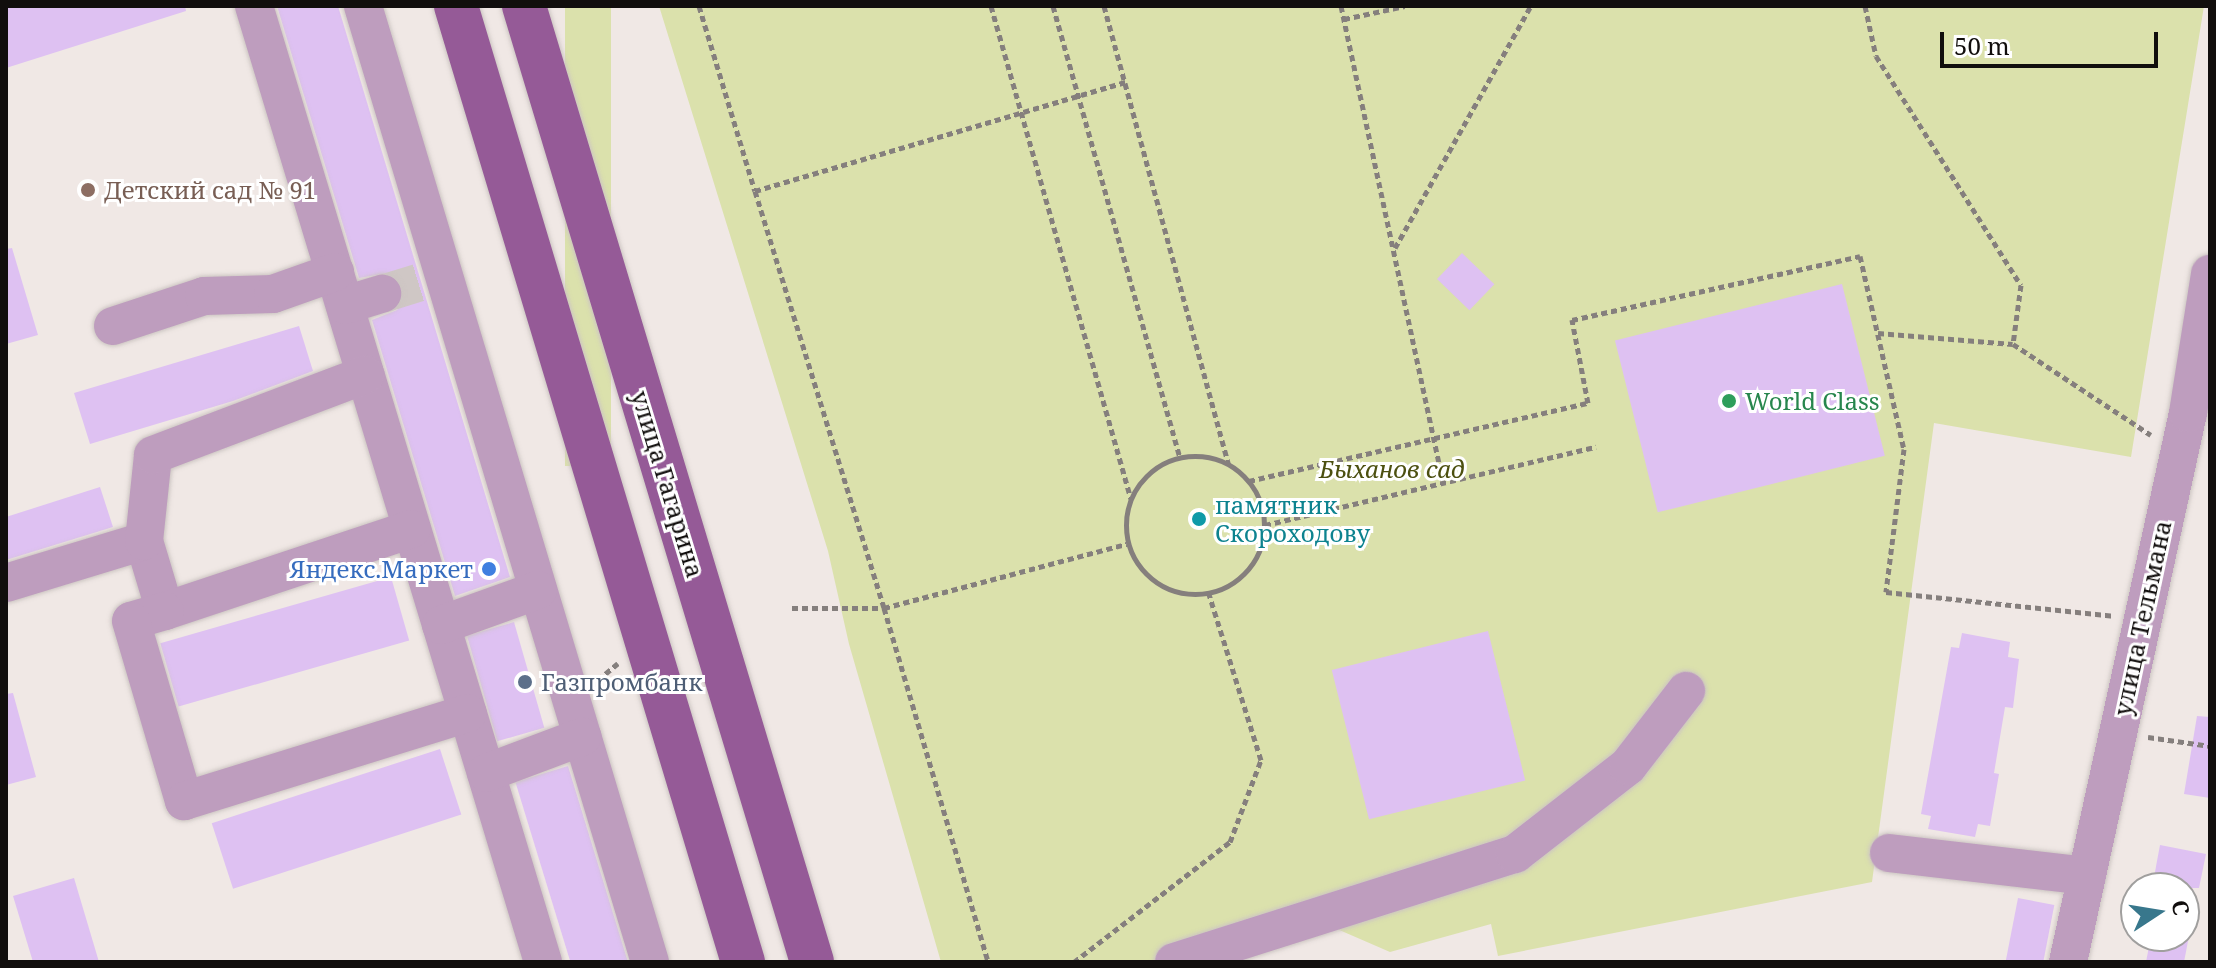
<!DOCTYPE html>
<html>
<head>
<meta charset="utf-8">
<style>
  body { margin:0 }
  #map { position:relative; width:2216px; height:968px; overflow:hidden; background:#f0e8e5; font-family:"Noto Serif",serif }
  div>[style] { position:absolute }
  .green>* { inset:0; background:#dbe1ac; transform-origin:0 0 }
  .building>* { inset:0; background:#dec1f2; transform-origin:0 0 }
  .minor-tunnel>* { height:38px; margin-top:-19px; transform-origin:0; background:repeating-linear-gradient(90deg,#cfc7c5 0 38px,transparent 0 57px) }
  .path>* { height:5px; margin-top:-2.5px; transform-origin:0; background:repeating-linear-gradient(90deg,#857f7d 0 6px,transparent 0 10px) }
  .path>.ring { margin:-2.5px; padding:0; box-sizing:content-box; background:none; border:5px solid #857f7d; border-radius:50% }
  .roads { filter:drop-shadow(0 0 2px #ccc5c2) drop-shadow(0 0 2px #ccc5c2) }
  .minor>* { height:38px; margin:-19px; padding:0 19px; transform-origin:19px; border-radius:19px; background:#be9dbe }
  .major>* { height:44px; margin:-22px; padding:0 22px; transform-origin:22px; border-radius:22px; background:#955a97 }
  .dots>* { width:22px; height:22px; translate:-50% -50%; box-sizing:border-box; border:4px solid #fff; border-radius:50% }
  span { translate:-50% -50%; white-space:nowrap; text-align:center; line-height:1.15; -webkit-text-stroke:6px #fff; paint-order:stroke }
  .education-label { font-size:24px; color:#785e54 }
  .left { translate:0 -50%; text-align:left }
  .leisure-label { font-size:24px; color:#27864d }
  .park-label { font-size:24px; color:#4c5010; font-style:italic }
  .street-label { font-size:24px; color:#110e0d }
  .culture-label { font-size:24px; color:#0d838f }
  .shop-label { font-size:24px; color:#366cbe }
  .right { translate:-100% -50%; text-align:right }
  .service-label { font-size:24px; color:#4e5e75 }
  .frame { position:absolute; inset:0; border:8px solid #110e0d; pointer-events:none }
  .north { position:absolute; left:2120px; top:872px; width:80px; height:80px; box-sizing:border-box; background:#fff; border:2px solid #a09f9e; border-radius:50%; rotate:78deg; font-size:22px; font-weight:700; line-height:32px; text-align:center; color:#110e0d }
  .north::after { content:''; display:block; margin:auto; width:28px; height:36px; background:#38778c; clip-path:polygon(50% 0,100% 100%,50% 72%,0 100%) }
  .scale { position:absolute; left:1940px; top:32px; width:218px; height:36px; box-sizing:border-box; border:4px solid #110e0d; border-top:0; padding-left:10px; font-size:24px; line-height:28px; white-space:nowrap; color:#110e0d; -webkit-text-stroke:6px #fff; paint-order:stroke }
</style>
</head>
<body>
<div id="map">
  <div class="green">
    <div style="left:565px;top:6px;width:46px;height:460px"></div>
    <div style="clip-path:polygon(659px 6px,2204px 6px,2131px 457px,1934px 423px,1872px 882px,1498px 956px,1491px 924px,1390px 952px,1337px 929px,1233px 962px,941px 962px,849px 644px,828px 551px)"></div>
  </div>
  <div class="building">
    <div style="clip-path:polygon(6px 6px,185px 6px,186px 11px,6px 68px)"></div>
    <div style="clip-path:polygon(277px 6px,338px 6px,510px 577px,455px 596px,372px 320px,397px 310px,403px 300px,403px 288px,398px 279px,388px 273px,359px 278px)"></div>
    <div style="clip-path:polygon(12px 248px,38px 335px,6px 344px,6px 249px)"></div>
    <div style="left:1462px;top:253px;width:45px;height:36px;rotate:44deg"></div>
    <div style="left:1842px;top:284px;width:177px;height:234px;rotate:76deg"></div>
    <div style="clip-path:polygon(299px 326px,313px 371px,233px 401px,90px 444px,74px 393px)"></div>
    <div style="clip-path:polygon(100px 487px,113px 527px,6px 560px,6px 517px)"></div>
    <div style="left:391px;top:577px;width:66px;height:240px;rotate:74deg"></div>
    <div style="left:514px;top:622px;width:110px;height:49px;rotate:74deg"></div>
    <div style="left:1488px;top:631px;width:154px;height:161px;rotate:76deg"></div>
    <div style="clip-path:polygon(1962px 633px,2010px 642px,2008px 657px,2019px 659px,2013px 708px,2005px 707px,1994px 773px,1999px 774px,1990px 826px,1978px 824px,1975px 837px,1928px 829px,1931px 816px,1921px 814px,1951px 647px,1959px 648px)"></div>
    <div style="clip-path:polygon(13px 693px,36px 777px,6px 785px,6px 694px)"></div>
    <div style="clip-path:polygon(2197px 716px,2210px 717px,2210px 798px,2184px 794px)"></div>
    <div style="left:440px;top:749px;width:69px;height:240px;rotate:72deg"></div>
    <div style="left:568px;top:766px;width:205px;height:55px;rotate:73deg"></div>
    <div style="clip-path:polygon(2160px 845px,2206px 854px,2199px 888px,2152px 888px)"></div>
    <div style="clip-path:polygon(74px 878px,99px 962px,33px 962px,13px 896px)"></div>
    <div style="left:2018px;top:898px;width:37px;height:65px;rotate:11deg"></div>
    <div style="clip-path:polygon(2151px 936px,2189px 936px,2184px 962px,2146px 962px)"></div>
  </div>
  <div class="minor-tunnel">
    <div style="left:382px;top:294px;width:41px;rotate:-17.1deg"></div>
  </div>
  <div class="path">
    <div style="left:699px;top:6px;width:193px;rotate:73.2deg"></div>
    <div style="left:755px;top:191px;width:386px;rotate:-16.4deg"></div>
    <div style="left:991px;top:6px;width:512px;rotate:74.15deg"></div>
    <div style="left:1053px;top:6px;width:469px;rotate:74.3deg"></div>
    <div style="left:1104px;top:6px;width:477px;rotate:74.8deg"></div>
    <div style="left:1341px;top:6px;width:485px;rotate:77.9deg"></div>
    <div style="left:1865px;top:6px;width:51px;rotate:77.6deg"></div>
    <div style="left:1876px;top:56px;width:271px;rotate:57.7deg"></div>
    <div style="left:2021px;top:285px;width:60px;rotate:97.7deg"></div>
    <div style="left:2013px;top:344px;width:165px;rotate:33.4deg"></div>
    <div style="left:1344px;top:19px;width:62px;rotate:-12deg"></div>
    <div style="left:755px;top:191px;width:436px;rotate:72.8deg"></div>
    <div style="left:884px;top:608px;width:369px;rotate:73.6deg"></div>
    <div style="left:1395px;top:248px;width:278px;rotate:-60.7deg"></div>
    <div style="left:1878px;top:333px;width:135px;rotate:4.7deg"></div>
    <div class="ring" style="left:1126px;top:456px;width:133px;height:133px"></div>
    <div style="left:1249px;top:481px;width:348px;rotate:-13deg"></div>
    <div style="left:1588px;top:403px;width:85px;rotate:-100.9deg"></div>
    <div style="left:1572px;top:320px;width:295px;rotate:-12.5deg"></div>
    <div style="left:1860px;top:256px;width:198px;rotate:77.2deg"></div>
    <div style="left:1904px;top:449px;width:144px;rotate:97.2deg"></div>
    <div style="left:1886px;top:592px;width:228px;rotate:6deg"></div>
    <div style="left:1265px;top:525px;width:340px;rotate:-13.3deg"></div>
    <div style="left:792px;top:608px;width:92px"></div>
    <div style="left:884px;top:608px;width:251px;rotate:-14.8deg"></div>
    <div style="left:598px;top:680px;width:26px;rotate:-40deg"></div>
    <div style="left:2148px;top:737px;width:63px;rotate:8.3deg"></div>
    <div style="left:1074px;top:962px;width:197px;rotate:-37.6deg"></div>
    <div style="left:1230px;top:842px;width:88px;rotate:-69.3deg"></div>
    <div style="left:1261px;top:760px;width:174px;rotate:-107.4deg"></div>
  </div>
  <div class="roads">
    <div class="minor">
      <div style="left:254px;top:6px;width:999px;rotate:73.18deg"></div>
      <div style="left:363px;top:6px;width:998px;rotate:73.29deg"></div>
      <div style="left:345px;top:305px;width:39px;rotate:-17deg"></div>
      <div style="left:113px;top:326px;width:96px;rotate:-18.2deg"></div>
      <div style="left:204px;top:296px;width:69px;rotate:-1.7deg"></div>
      <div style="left:273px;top:294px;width:66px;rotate:-19.5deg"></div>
      <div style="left:144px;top:541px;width:73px;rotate:73.3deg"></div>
      <div style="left:165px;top:611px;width:260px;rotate:-18.4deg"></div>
      <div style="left:6px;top:583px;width:144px;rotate:-16.9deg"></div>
      <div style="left:144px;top:541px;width:86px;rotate:-84deg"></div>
      <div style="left:153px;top:455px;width:227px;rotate:-20.7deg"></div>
      <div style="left:165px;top:611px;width:35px;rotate:164deg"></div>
      <div style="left:131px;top:621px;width:188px;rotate:73.6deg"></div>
      <div style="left:184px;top:801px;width:297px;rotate:-17.2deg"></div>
      <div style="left:441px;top:625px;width:103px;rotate:-19.8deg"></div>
      <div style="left:486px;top:773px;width:103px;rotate:-20.6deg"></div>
      <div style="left:1889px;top:853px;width:199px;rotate:6.6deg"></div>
      <div style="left:1174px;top:962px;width:358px;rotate:-17.6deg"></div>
      <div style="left:1515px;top:854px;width:143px;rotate:-37.9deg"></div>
      <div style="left:1628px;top:766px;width:95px;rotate:-52.3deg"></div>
      <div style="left:2068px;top:962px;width:562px;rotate:-77.67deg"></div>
      <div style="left:2188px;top:413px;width:141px;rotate:-81deg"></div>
    </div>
    <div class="major">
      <div style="left:456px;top:6px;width:998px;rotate:73.29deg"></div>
      <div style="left:524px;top:6px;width:998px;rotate:73.23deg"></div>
    </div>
  </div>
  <div class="dots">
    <div style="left:88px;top:190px;background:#8d6e63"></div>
    <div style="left:1729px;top:401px;background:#2e9e5b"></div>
    <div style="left:1199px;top:519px;background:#0f9aa8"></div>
    <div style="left:489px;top:569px;background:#3f7fe0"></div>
    <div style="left:525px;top:682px;background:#5c6f8a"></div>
  </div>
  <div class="education-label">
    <span class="left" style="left:104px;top:190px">Детский сад № 91</span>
  </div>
  <div class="leisure-label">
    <span class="left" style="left:1745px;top:401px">World Class</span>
  </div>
  <div class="park-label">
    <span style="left:1392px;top:469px">Быханов сад</span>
  </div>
  <div class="street-label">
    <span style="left:668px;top:484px;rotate:73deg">улица Гагарина</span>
    <span style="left:2142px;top:618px;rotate:-78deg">улица Тельмана</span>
  </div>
  <div class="culture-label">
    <span class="left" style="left:1215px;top:519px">памятник<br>Скороходову</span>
  </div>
  <div class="shop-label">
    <span class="right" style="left:473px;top:569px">Яндекс.Маркет</span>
  </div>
  <div class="service-label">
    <span class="left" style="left:541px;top:682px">Газпромбанк</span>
  </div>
  <div class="frame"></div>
  <div class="north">С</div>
  <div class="scale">50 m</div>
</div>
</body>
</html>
